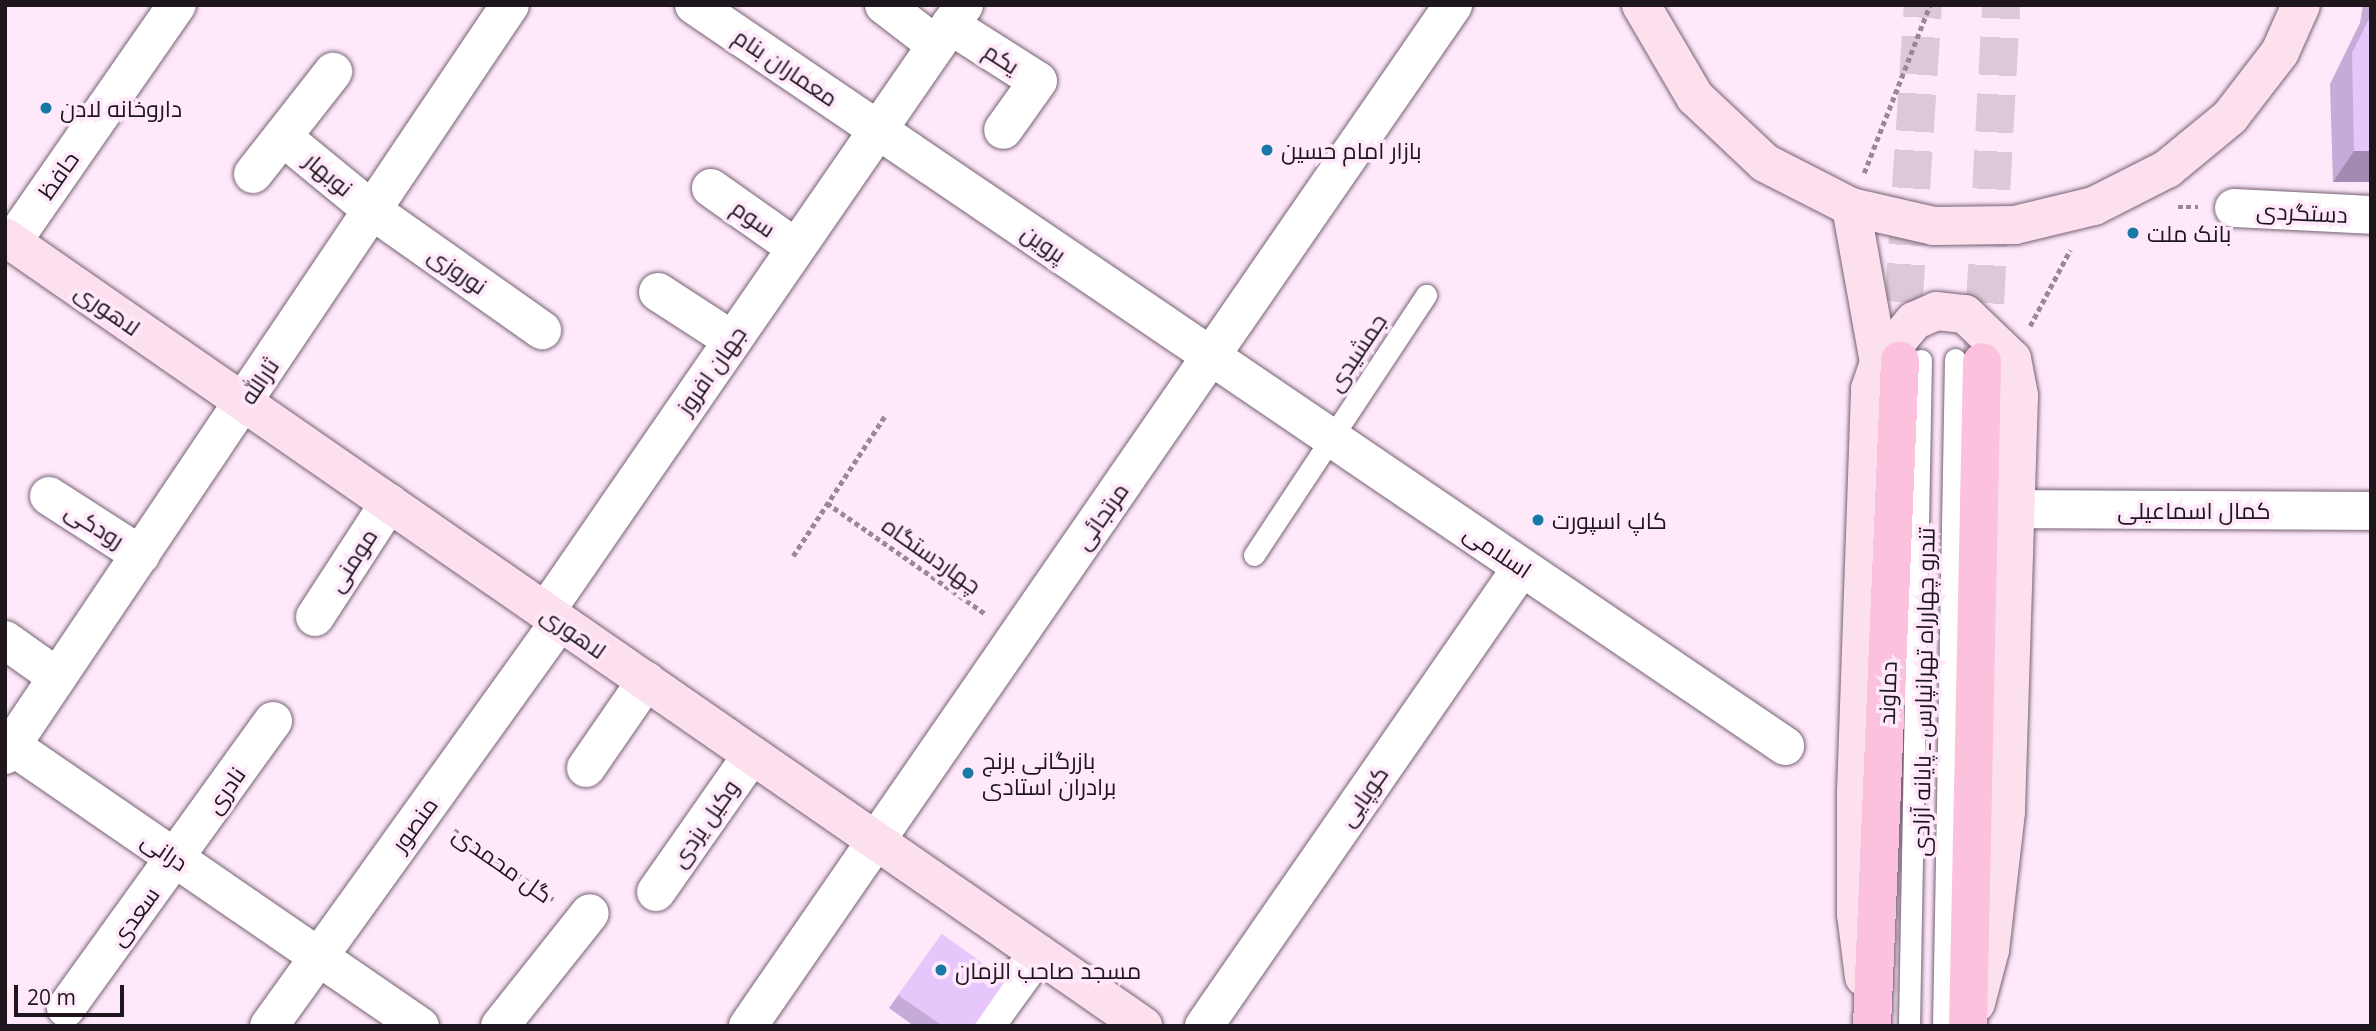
<!DOCTYPE html>
<html>
<head>
<meta charset="utf-8">
<style>
  body { margin:0 }
  #map { position:relative; width:2376px; height:1031px; overflow:hidden; background:#fee8fa; font-family:"Open Sans",Cairo,sans-serif }
  div>[style] { position:absolute }
  .primary-tunnel>* { height:38px; margin-top:-19px; transform-origin:0; background:repeating-linear-gradient(90deg,#dcc8d9 0 38px,transparent 0 57px) }
  .path>* { height:4.5px; margin-top:-2.25px; transform-origin:0; background:repeating-linear-gradient(90deg,#998996 0 5px,transparent 0 8.5px) }
  .roads { filter:drop-shadow(0 0 2px #756272) drop-shadow(0 0 2px #756272) }
  .lane>* { height:21px; margin:-10.5px; padding:0 10.5px; transform-origin:10.5px; border-radius:10.5px; background:#fff }
  .street>* { height:38px; margin:-19px; padding:0 19px; transform-origin:19px; border-radius:19px; background:#fff }
  .secondary>* { height:38px; margin:-19px; padding:0 19px; transform-origin:19px; border-radius:19px; background:#fde0ee }
  .primary>* { height:38px; margin:-19px; padding:0 19px; transform-origin:19px; border-radius:19px; background:#fbc1dd }
  .wall>* { inset:0; background:#c6aad8 }
  .shaded-wall>* { inset:0; background:#a18bb0 }
  .building>* { inset:0; background:#e6c6fb }
  .dots>* { width:19px; height:19px; translate:-50% -50%; box-sizing:border-box; border:4px solid #fee8fa; border-radius:50% }
  span { translate:-50% -50%; white-space:nowrap; text-align:center; line-height:1.15; -webkit-text-stroke:7px #fee8fa; paint-order:stroke }
  .street-label { font-size:23px; color:#1d161c }
  .poi-label { font-size:23px; color:#1d161c }
  .left { translate:0 -50%; text-align:left }
  .frame { position:absolute; inset:0; border:7px solid #1d161c; pointer-events:none }
  .scale { position:absolute; left:14px; top:985px; width:110px; height:32px; box-sizing:border-box; border:4px solid #1d161c; border-top:0; padding-left:9px; font-size:21px; line-height:24px; white-space:nowrap; color:#1d161c; -webkit-text-stroke:5px #fee8fa; paint-order:stroke }
</style>
</head>
<body>
<div id="map">
  <div class="primary-tunnel">
    <div style="left:1900px;top:359px;width:355px;rotate:-86.3deg"></div>
    <div style="left:1982px;top:360px;width:356px;rotate:-86.9deg"></div>
  </div>
  <div class="path">
    <div style="left:1864px;top:173px;width:180px;rotate:-68.6deg"></div>
    <div style="left:2178px;top:207px;width:20px"></div>
    <div style="left:2030px;top:326px;width:86px;rotate:-62.2deg"></div>
    <div style="left:827px;top:503px;width:195px;rotate:35deg"></div>
    <div style="left:793px;top:556px;width:168px;rotate:-56.7deg"></div>
    <div style="left:454px;top:830px;width:121px;rotate:34.9deg"></div>
  </div>
  <div class="roads">
    <div class="lane">
      <div style="left:1254px;top:555px;width:312px;rotate:-56.5deg"></div>
      <div style="left:1909px;top:1026px;width:666px;rotate:-88.97deg"></div>
      <div style="left:1943px;top:1026px;width:667px;rotate:-88.97deg"></div>
    </div>
    <div class="street">
      <div style="left:694px;top:5px;width:1319px;rotate:34.18deg"></div>
      <div style="left:884px;top:5px;width:66px;rotate:37.6deg"></div>
      <div style="left:950px;top:25px;width:104px;rotate:32.5deg"></div>
      <div style="left:1038px;top:81px;width:60px;rotate:125.5deg"></div>
      <div style="left:284px;top:138px;width:115px;rotate:39.4deg"></div>
      <div style="left:373px;top:211px;width:207px;rotate:35.2deg"></div>
      <div style="left:253px;top:174px;width:130px;rotate:-51.9deg"></div>
      <div style="left:711px;top:188px;width:104px;rotate:35.2deg"></div>
      <div style="left:2234px;top:208px;width:137px;rotate:2.9deg"></div>
      <div style="left:12px;top:242px;width:289px;rotate:-55.2deg"></div>
      <div style="left:658px;top:292px;width:88px;rotate:33deg"></div>
      <div style="left:49px;top:496px;width:109px;rotate:32.7deg"></div>
      <div style="left:2017px;top:509px;width:354px;rotate:0.3deg"></div>
      <div style="left:546px;top:611px;width:736px;rotate:-55.4deg"></div>
      <div style="left:315px;top:617px;width:136px;rotate:-57deg"></div>
      <div style="left:5px;top:640px;width:64px;rotate:35.4deg"></div>
      <div style="left:12px;top:746px;width:495px;rotate:34.5deg"></div>
      <div style="left:5px;top:755px;width:904px;rotate:-56.05deg"></div>
      <div style="left:586px;top:768px;width:106px;rotate:-55.4deg"></div>
      <div style="left:656px;top:892px;width:167px;rotate:-55deg"></div>
      <div style="left:66px;top:1008px;width:354px;rotate:-54.2deg"></div>
      <div style="left:269px;top:1026px;width:497px;rotate:-54.3deg"></div>
      <div style="left:500px;top:1026px;width:144px;rotate:-51.5deg"></div>
      <div style="left:748px;top:1026px;width:1241px;rotate:-55.37deg"></div>
      <div style="left:985px;top:1026px;width:90px;rotate:-54deg"></div>
      <div style="left:1204px;top:1026px;width:558px;rotate:-55.29deg"></div>
    </div>
    <div class="secondary">
      <div style="left:1641px;top:5px;width:107px;rotate:59.6deg"></div>
      <div style="left:1695px;top:97px;width:96px;rotate:43.3deg"></div>
      <div style="left:1765px;top:163px;width:97px;rotate:27.1deg"></div>
      <div style="left:1851px;top:207px;width:85px;rotate:12.9deg"></div>
      <div style="left:1934px;top:226px;width:81px;rotate:-0.7deg"></div>
      <div style="left:2015px;top:225px;width:81px;rotate:-13.5deg"></div>
      <div style="left:2094px;top:206px;width:82px;rotate:-26.9deg"></div>
      <div style="left:2167px;top:169px;width:82px;rotate:-39.5deg"></div>
      <div style="left:2230px;top:117px;width:82px;rotate:-52.4deg"></div>
      <div style="left:2280px;top:52px;width:51px;rotate:-65.9deg"></div>
      <div style="left:1851px;top:207px;width:158px;rotate:79.8deg"></div>
      <div style="left:5px;top:237px;width:1385px;rotate:34.73deg"></div>
      <div style="left:1864px;top:977px;width:64px;rotate:-97.2deg"></div>
      <div style="left:1856px;top:914px;width:121px;rotate:-90deg"></div>
      <div style="left:1856px;top:793px;width:404px;rotate:-88deg"></div>
      <div style="left:1870px;top:389px;width:28px;rotate:-71deg"></div>
      <div style="left:1879px;top:363px;width:55px;rotate:-50.2deg"></div>
      <div style="left:1914px;top:321px;width:24px;rotate:-24deg"></div>
      <div style="left:1936px;top:311px;width:29px;rotate:6deg"></div>
      <div style="left:1965px;top:314px;width:65px;rotate:43.8deg"></div>
      <div style="left:2012px;top:359px;width:38px;rotate:79deg"></div>
      <div style="left:2019px;top:396px;width:416px;rotate:91.8deg"></div>
      <div style="left:2006px;top:812px;width:139px;rotate:96.6deg"></div>
      <div style="left:1990px;top:950px;width:55px;rotate:104.8deg"></div>
    </div>
    <div class="primary">
      <div style="left:1872px;top:1026px;width:666px;rotate:-87.59deg"></div>
      <div style="left:1968px;top:1026px;width:664px;rotate:-88.79deg"></div>
    </div>
  </div>
  <div class="wall">
    <div style="clip-path:polygon(2363px 5px,2371px 5px,2371px 182px,2333px 182px,2330px 84px,2360px 23px)"></div>
    <div style="clip-path:polygon(942px 934px,974px 1026px,914px 1026px,889px 1008px)"></div>
  </div>
  <div class="shaded-wall">
    <div style="clip-path:polygon(2354px 151px,2371px 151px,2371px 182px,2333px 182px)"></div>
  </div>
  <div class="building">
    <div style="clip-path:polygon(2371px 15px,2371px 151px,2354px 151px,2352px 53px)"></div>
    <div style="clip-path:polygon(942px 934px,1006px 980px,974px 1026px,943px 1026px,898px 995px)"></div>
  </div>
  <div class="dots">
    <div style="left:46px;top:108px;background:#1779a6"></div>
    <div style="left:1267px;top:150px;background:#1779a6"></div>
    <div style="left:2133px;top:233px;background:#1779a6"></div>
    <div style="left:1538px;top:520px;background:#1779a6"></div>
    <div style="left:968px;top:773px;background:#1779a6"></div>
    <div style="left:941px;top:970px;background:#1779a6"></div>
  </div>
  <div class="street-label">
    <span style="left:1002px;top:58px;rotate:33deg">یکم</span>
    <span style="left:786px;top:67px;rotate:34deg">معماران بنام</span>
    <span style="left:329px;top:174px;rotate:40deg">نوبهار</span>
    <span style="left:58px;top:175px;rotate:-55deg">حافظ</span>
    <span style="left:2302px;top:212px;rotate:3deg">دستگردی</span>
    <span style="left:754px;top:218px;rotate:35deg">سوم</span>
    <span style="left:1044px;top:243px;rotate:34deg">پروین</span>
    <span style="left:458px;top:270px;rotate:35deg">نوروزی</span>
    <span style="left:108px;top:309px;rotate:35deg">لاهوری</span>
    <span style="left:1356px;top:352px;rotate:-56deg">جمشیدی</span>
    <span style="left:711px;top:370px;rotate:-55deg">جهان افروز</span>
    <span style="left:259px;top:381px;rotate:-56deg">ثارالله</span>
    <span style="left:2194px;top:510px">کمال اسماعیلی</span>
    <span style="left:1101px;top:516px;rotate:-55deg">مرتجائی</span>
    <span style="left:95px;top:525px;rotate:32deg">رودکی</span>
    <span style="left:1498px;top:551px;rotate:34deg">اسلامی</span>
    <span style="left:932px;top:555px;rotate:35deg">چهاردستگاه</span>
    <span style="left:352px;top:560px;rotate:-57deg">مومنی</span>
    <span style="left:574px;top:632px;rotate:35deg">لاهوری</span>
    <span style="left:1923px;top:692px;rotate:-89deg">تندرو چهارراه تهرانپارس ـ پایانه آزادی</span>
    <span style="left:1887px;top:693px;rotate:-88deg">دماوند</span>
    <span style="left:225px;top:790px;rotate:-55deg">نادری</span>
    <span style="left:1363px;top:796px;rotate:-55deg">کوپایی</span>
    <span style="left:704px;top:823px;rotate:-55deg">وکیل یزدی</span>
    <span style="left:414px;top:824px;rotate:-54deg">منصور</span>
    <span style="left:165px;top:851px;rotate:34deg">درانی</span>
    <span style="left:503px;top:864px;rotate:35deg">گل محمدی</span>
    <span style="left:134px;top:916px;rotate:-54deg">سعدی</span>
  </div>
  <div class="poi-label">
    <span class="left" style="left:60px;top:108px">داروخانه لادن</span>
    <span class="left" style="left:1281px;top:150px">بازار امام حسین</span>
    <span class="left" style="left:2147px;top:233px">بانک ملت</span>
    <span class="left" style="left:1552px;top:520px">کاپ اسپورت</span>
    <span class="left" style="left:982px;top:773px">بازرگانی برنج<br>برادران استادی</span>
    <span class="left" style="left:955px;top:970px">مسجد صاحب الزمان</span>
  </div>
  <div class="frame"></div>
  <div class="scale">20 m</div>
</div>
</body>
</html>
